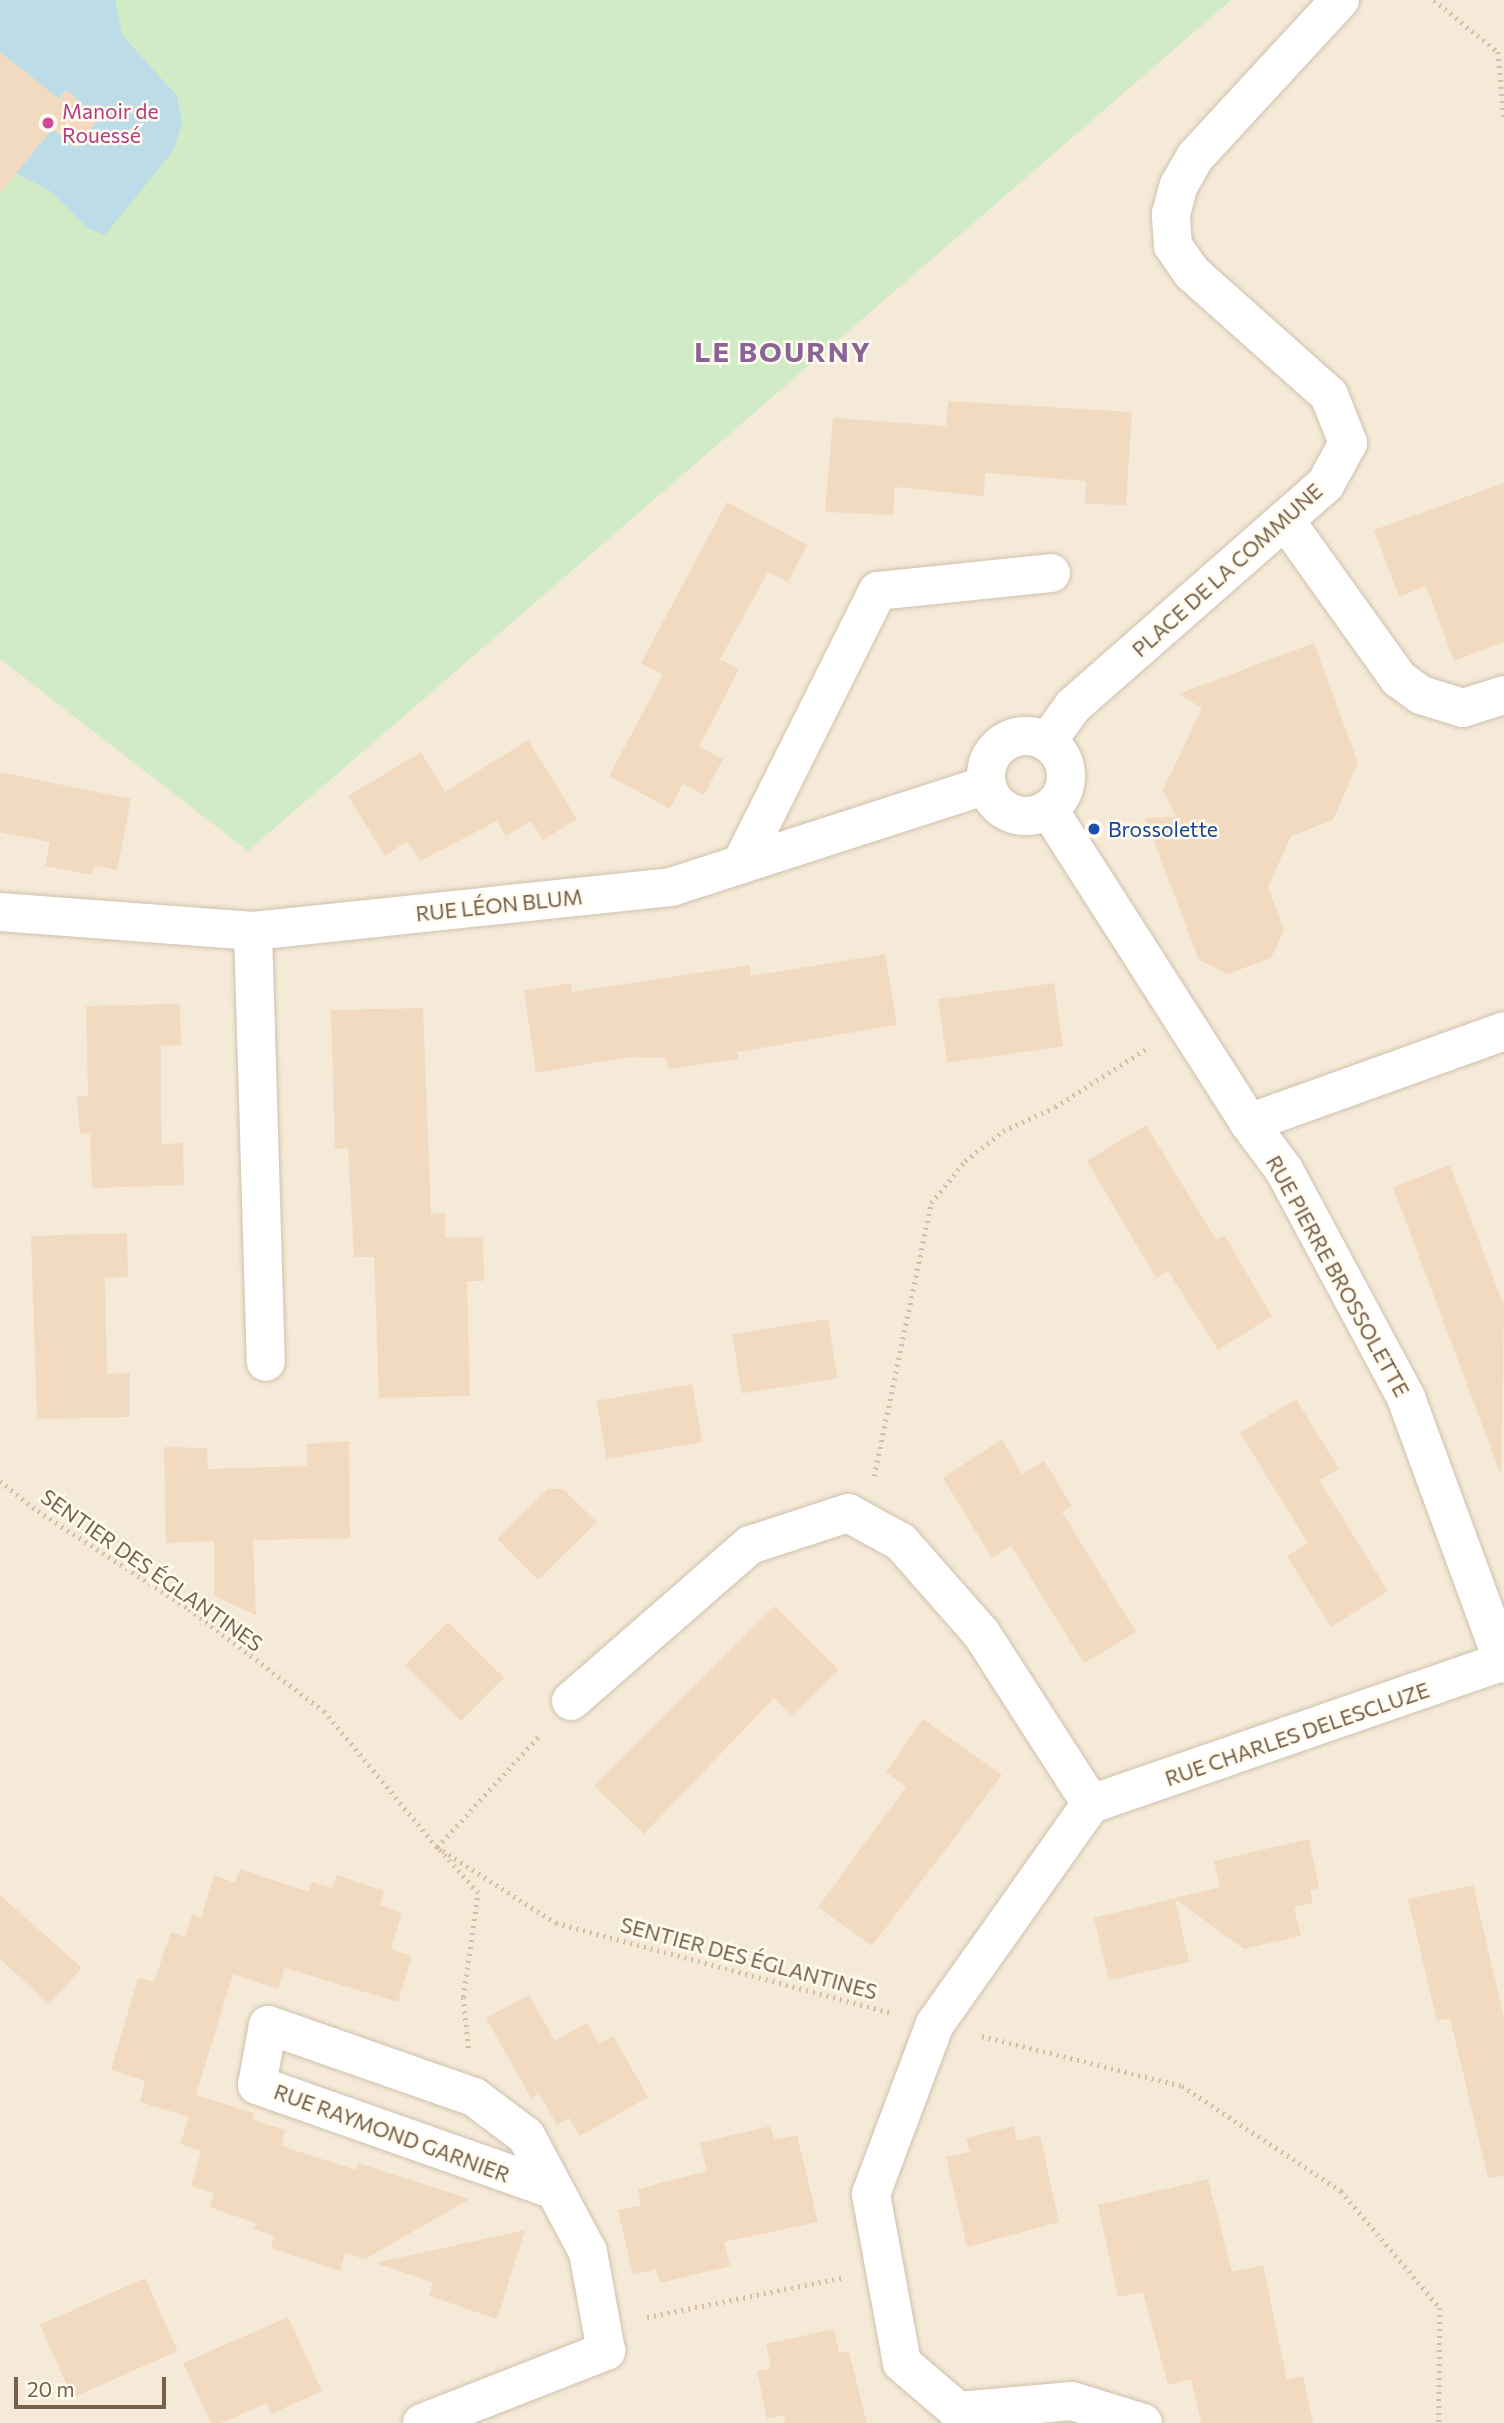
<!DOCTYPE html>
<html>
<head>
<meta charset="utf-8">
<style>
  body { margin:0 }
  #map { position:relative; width:1504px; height:2423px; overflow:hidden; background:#fdf7e9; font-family:Commissioner,sans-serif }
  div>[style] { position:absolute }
  .residential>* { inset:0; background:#f5ead7; transform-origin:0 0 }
  .green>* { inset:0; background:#d1ebc6 }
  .water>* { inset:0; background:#bcdce7 }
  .building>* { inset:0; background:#f2dac0; transform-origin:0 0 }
  .path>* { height:4.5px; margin-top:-2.25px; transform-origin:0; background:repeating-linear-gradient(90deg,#d8bda2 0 2px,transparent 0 7px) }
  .roads { filter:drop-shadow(0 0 2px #cfc0ad) drop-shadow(0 0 2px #cfc0ad) }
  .minor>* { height:38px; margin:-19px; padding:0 19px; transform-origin:19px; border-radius:19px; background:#fff }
  .minor>.ring { margin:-19px; padding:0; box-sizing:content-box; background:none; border:38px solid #fff; border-radius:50% }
  .dots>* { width:19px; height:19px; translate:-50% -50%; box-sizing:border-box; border:4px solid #fffbef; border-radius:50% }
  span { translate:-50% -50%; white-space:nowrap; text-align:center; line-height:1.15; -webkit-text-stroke:5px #fffbef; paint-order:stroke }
  .hotel-label { font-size:21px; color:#b23c85 }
  .left { translate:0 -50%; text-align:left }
  .street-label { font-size:21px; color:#78604b }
  .transit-label { font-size:21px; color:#164399 }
  .district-label { font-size:28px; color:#896494; font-weight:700; letter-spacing:2px }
  .scale { position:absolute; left:14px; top:2377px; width:152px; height:32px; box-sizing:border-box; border:4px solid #78604b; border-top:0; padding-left:9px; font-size:21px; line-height:24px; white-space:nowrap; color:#78604b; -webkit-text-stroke:5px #fffbef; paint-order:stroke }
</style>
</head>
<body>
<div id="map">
  <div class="residential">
    <div style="left:0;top:0;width:1504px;height:2423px"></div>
  </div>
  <div class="green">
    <div style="clip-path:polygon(0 0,1231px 0,248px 851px,0 659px)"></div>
  </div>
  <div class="water">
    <div style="clip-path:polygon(0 0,115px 0,122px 35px,177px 96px,182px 124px,173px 151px,105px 235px,87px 228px,50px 191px,16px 173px,52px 129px,77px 148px,99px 118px,66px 90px,59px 99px,0 52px)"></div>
  </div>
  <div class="building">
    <div style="clip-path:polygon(0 52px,59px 99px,66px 90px,99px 118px,77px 148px,52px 129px,0 193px)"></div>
    <div style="clip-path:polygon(948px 401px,1132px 412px,1126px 505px,1085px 504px,1086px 481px,985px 473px,984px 496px,895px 487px,893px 515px,825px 512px,833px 418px,946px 426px)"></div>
    <div style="clip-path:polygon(1504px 483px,1504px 642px,1454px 661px,1426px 586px,1399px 597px,1374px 530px)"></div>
    <div style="clip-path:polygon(727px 502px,807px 545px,788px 582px,768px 572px,720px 659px,739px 669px,699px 747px,723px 759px,704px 795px,683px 784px,670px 809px,609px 776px,663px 675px,641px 663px)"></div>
    <div style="clip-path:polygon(1314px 643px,1358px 763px,1333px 820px,1291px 836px,1268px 887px,1284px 930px,1271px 958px,1228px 974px,1199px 960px,1145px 818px,1176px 817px,1163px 790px,1202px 708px,1179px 694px)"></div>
    <div style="clip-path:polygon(528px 740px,577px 819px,543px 840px,531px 821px,506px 836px,497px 821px,420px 861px,407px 841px,385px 856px,348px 796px,421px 752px,445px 792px)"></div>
    <div style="clip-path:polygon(0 772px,131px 799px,117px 870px,94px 865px,92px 875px,45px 866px,50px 842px,0 832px)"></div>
    <div style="clip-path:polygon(885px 954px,897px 1025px,737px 1052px,738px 1059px,668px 1069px,666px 1058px,629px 1057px,536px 1073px,524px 991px,571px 983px,572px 992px,750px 965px,751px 976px)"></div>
    <div style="left:1054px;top:983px;width:64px;height:117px;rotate:82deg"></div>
    <div style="clip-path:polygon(180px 1004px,181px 1045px,161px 1046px,161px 1117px,162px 1144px,183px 1143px,184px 1185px,92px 1188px,90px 1134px,80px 1133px,77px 1097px,88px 1096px,86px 1006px)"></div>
    <div style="clip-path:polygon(423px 1008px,431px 1214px,445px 1213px,445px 1238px,483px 1237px,484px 1281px,467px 1281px,470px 1396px,379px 1398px,374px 1257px,354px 1257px,348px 1148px,335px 1149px,331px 1010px)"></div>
    <div style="clip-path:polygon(1146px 1125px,1216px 1240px,1224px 1235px,1272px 1316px,1218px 1350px,1168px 1271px,1156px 1278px,1087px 1161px)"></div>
    <div style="clip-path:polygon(1450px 1165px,1504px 1306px,1501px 1475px,1393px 1187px)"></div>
    <div style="clip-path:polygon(127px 1233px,128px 1277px,105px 1278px,106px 1327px,107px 1374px,130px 1373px,130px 1417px,37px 1419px,31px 1236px)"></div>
    <div style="left:828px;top:1319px;width:60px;height:97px;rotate:81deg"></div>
    <div style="left:692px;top:1384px;width:59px;height:97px;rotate:80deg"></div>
    <div style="clip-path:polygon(1296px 1399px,1339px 1469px,1319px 1480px,1388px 1591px,1331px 1627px,1287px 1556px,1308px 1543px,1240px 1433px)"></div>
    <div style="clip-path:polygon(1002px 1439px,1022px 1474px,1044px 1461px,1072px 1506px,1062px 1512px,1136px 1632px,1084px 1663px,1011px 1546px,992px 1558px,943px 1478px)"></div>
    <div style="clip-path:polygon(349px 1441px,350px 1538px,253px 1540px,256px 1615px,214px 1596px,214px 1541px,166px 1543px,164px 1447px,207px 1448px,208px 1469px,307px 1466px,307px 1444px)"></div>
    <div style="clip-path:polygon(548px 1489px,563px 1489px,597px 1522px,538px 1580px,497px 1539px)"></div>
    <div style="clip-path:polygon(775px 1606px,839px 1670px,792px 1715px,774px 1698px,644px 1834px,594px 1786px)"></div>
    <div style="left:448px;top:1622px;width:79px;height:61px;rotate:45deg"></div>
    <div style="clip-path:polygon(923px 1719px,1002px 1775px,872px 1946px,818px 1907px,906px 1787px,886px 1772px)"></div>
    <div style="clip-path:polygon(1309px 1839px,1319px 1888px,1310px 1890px,1313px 1903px,1294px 1907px,1301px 1936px,1244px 1949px,1175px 1899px,1189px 1962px,1109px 1980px,1094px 1918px,1220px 1887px,1214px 1861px)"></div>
    <div style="clip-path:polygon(240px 1869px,309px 1892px,312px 1882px,332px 1888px,337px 1875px,384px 1891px,380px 1905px,402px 1913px,391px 1949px,412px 1956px,398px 2002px,285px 1968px,278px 1989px,233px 1974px,192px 2108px,196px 2095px,254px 2113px,253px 2120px,285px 2130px,281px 2146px,356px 2170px,358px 2163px,470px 2199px,365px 2259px,345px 2253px,340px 2271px,271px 2248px,274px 2236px,253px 2229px,256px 2223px,209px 2207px,214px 2193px,191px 2186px,201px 2151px,180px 2144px,189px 2117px,140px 2102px,145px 2081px,111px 2070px,138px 1978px,154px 1982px,171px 1932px,185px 1937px,192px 1915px,201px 1918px,214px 1875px,235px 1883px)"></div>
    <div style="clip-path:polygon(1473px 1885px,1504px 2018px,1504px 2176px,1488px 2178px,1450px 2018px,1437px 2021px,1408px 1899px)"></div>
    <div style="clip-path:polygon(0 1895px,82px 1968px,49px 2004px,0 1959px)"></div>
    <div style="clip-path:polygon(529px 1995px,555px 2041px,587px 2023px,599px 2044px,613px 2036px,648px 2097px,580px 2136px,569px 2118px,557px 2125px,539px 2094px,531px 2098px,486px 2018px)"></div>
    <div style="clip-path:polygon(770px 2126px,774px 2140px,797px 2135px,818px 2222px,724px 2242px,730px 2266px,660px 2283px,656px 2269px,633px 2275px,618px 2210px,641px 2205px,638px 2189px,707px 2171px,700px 2143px)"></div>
    <div style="clip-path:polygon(1014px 2126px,1017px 2141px,1040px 2135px,1059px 2222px,967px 2247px,946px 2157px,970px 2152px,966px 2138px)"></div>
    <div style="clip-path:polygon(1208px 2179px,1232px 2272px,1263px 2265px,1287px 2380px,1303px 2376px,1313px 2423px,1201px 2423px,1191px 2379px,1168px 2385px,1143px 2292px,1118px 2297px,1098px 2205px)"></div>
    <div style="clip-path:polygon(525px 2230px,497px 2319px,429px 2296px,433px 2282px,375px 2263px)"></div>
    <div style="left:145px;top:2278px;width:80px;height:115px;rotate:66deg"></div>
    <div style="clip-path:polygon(288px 2317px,322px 2391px,271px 2414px,267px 2403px,221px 2423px,211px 2423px,183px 2363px)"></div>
    <div style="clip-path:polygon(834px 2329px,839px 2352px,849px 2352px,867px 2423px,785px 2423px,784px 2415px,767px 2419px,757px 2371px,771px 2368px,766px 2344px)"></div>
  </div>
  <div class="path">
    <div style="left:1434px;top:0;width:82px;rotate:39.1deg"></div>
    <div style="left:1498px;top:52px;width:65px;rotate:84.7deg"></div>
    <div style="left:874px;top:1476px;width:279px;rotate:-78.2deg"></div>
    <div style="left:931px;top:1203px;width:54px;rotate:-51deg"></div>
    <div style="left:965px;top:1161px;width:48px;rotate:-38.3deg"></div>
    <div style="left:1003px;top:1131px;width:57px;rotate:-24.8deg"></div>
    <div style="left:1055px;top:1107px;width:108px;rotate:-32.5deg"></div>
    <div style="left:0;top:1481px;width:48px;rotate:38.3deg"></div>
    <div style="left:38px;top:1511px;width:180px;rotate:33deg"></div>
    <div style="left:189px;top:1609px;width:169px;rotate:37.1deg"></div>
    <div style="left:324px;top:1711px;width:177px;rotate:50.3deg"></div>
    <div style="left:437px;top:1847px;width:141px;rotate:32.6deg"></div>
    <div style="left:556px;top:1923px;width:348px;rotate:15deg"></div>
    <div style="left:982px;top:2036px;width:206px;rotate:14deg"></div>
    <div style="left:1182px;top:2086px;width:191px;rotate:33.4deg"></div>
    <div style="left:1341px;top:2191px;width:153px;rotate:49.8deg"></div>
    <div style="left:1440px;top:2308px;width:115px;rotate:90.5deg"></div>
    <div style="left:468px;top:2048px;width:51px;rotate:-95.6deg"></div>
    <div style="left:463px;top:1997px;width:105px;rotate:-81.8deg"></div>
    <div style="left:478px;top:1893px;width:62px;rotate:-131.7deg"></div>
    <div style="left:437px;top:1847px;width:152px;rotate:-47.4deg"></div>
    <div style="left:647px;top:2317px;width:198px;rotate:-11.4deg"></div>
  </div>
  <div class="roads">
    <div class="minor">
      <div style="left:1285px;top:520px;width:196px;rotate:54.4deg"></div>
      <div style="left:1399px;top:679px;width:27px;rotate:36deg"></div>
      <div style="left:1421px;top:695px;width:44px;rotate:17.2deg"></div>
      <div style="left:1463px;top:708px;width:43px;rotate:-17.6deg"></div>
      <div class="ring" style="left:986px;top:736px;width:42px;height:42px"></div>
      <div style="left:1047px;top:742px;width:44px;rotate:-54.2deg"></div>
      <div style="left:1073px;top:706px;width:335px;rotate:-41.3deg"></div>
      <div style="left:1325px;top:485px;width:48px;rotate:-61.3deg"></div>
      <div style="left:1348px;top:443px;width:52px;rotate:-111.6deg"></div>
      <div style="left:1329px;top:395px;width:183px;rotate:-138.3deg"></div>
      <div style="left:1192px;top:273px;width:33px;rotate:-125deg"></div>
      <div style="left:1173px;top:246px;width:32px;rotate:-94deg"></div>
      <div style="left:1171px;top:214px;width:30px;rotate:-75deg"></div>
      <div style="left:1179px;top:185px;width:32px;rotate:-60deg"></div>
      <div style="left:1195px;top:157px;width:214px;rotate:-47.3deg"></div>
      <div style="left:1049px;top:810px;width:371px;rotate:57.4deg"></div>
      <div style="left:1249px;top:1123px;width:59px;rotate:53.3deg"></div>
      <div style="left:1284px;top:1170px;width:259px;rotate:61.8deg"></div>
      <div style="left:1406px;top:1398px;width:283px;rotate:69.8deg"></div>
      <div style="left:741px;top:864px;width:305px;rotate:-63.4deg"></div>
      <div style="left:878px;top:591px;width:174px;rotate:-5.9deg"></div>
      <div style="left:0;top:912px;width:254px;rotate:4.3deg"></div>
      <div style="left:253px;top:931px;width:420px;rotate:-6deg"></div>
      <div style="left:671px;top:887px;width:332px;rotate:-17.9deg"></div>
      <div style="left:253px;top:931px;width:431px;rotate:88.3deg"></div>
      <div style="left:1249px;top:1123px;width:271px;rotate:-19.8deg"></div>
      <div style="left:571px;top:1701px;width:237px;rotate:-41.1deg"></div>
      <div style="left:750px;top:1545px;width:103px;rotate:-18.1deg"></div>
      <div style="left:848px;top:1513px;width:60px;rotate:28.7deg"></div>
      <div style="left:901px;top:1542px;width:121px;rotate:48.7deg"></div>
      <div style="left:981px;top:1633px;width:203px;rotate:57.2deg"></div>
      <div style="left:422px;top:2423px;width:198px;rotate:-21.4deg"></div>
      <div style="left:606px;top:2351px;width:101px;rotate:-100.3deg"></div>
      <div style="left:588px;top:2252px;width:132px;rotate:-118.1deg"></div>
      <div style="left:526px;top:2136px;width:65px;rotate:-143.1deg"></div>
      <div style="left:474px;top:2097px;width:218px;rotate:-160.7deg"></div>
      <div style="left:268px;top:2025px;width:61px;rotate:100.4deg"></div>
      <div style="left:257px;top:2085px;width:313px;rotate:19.4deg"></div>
      <div style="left:1143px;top:2423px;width:74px;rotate:-162.8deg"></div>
      <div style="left:1072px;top:2401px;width:114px;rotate:175deg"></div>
      <div style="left:958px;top:2411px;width:74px;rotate:-139.4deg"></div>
      <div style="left:902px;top:2363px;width:172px;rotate:-100.4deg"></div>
      <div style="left:871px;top:2194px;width:182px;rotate:-69.4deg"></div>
      <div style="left:935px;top:2024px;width:270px;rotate:-54.7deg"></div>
      <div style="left:1091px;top:1804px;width:436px;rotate:-19.1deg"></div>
    </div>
  </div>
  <div class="dots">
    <div style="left:48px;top:123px;background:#d1479c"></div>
    <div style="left:1094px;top:829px;background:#1a4fb4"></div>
  </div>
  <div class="hotel-label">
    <span class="left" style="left:62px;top:123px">Manoir de<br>Rouessé</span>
  </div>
  <div class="street-label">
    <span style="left:1227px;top:570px;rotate:-42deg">PLACE DE LA COMMUNE</span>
    <span style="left:499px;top:905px;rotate:-6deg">RUE LÉON BLUM</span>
    <span style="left:1338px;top:1276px;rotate:61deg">RUE PIERRE BROSSOLETTE</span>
    <span style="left:152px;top:1570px;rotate:35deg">SENTIER DES ÉGLANTINES</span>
    <span style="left:1297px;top:1734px;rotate:-19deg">RUE CHARLES DELESCLUZE</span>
    <span style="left:749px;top:1958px;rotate:15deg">SENTIER DES ÉGLANTINES</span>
    <span style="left:392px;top:2133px;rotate:20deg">RUE RAYMOND GARNIER</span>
  </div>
  <div class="transit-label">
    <span class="left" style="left:1108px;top:829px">Brossolette</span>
  </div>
  <div class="district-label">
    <span style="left:783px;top:351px">LE BOURNY</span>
  </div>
  <div class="scale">20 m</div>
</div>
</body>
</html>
